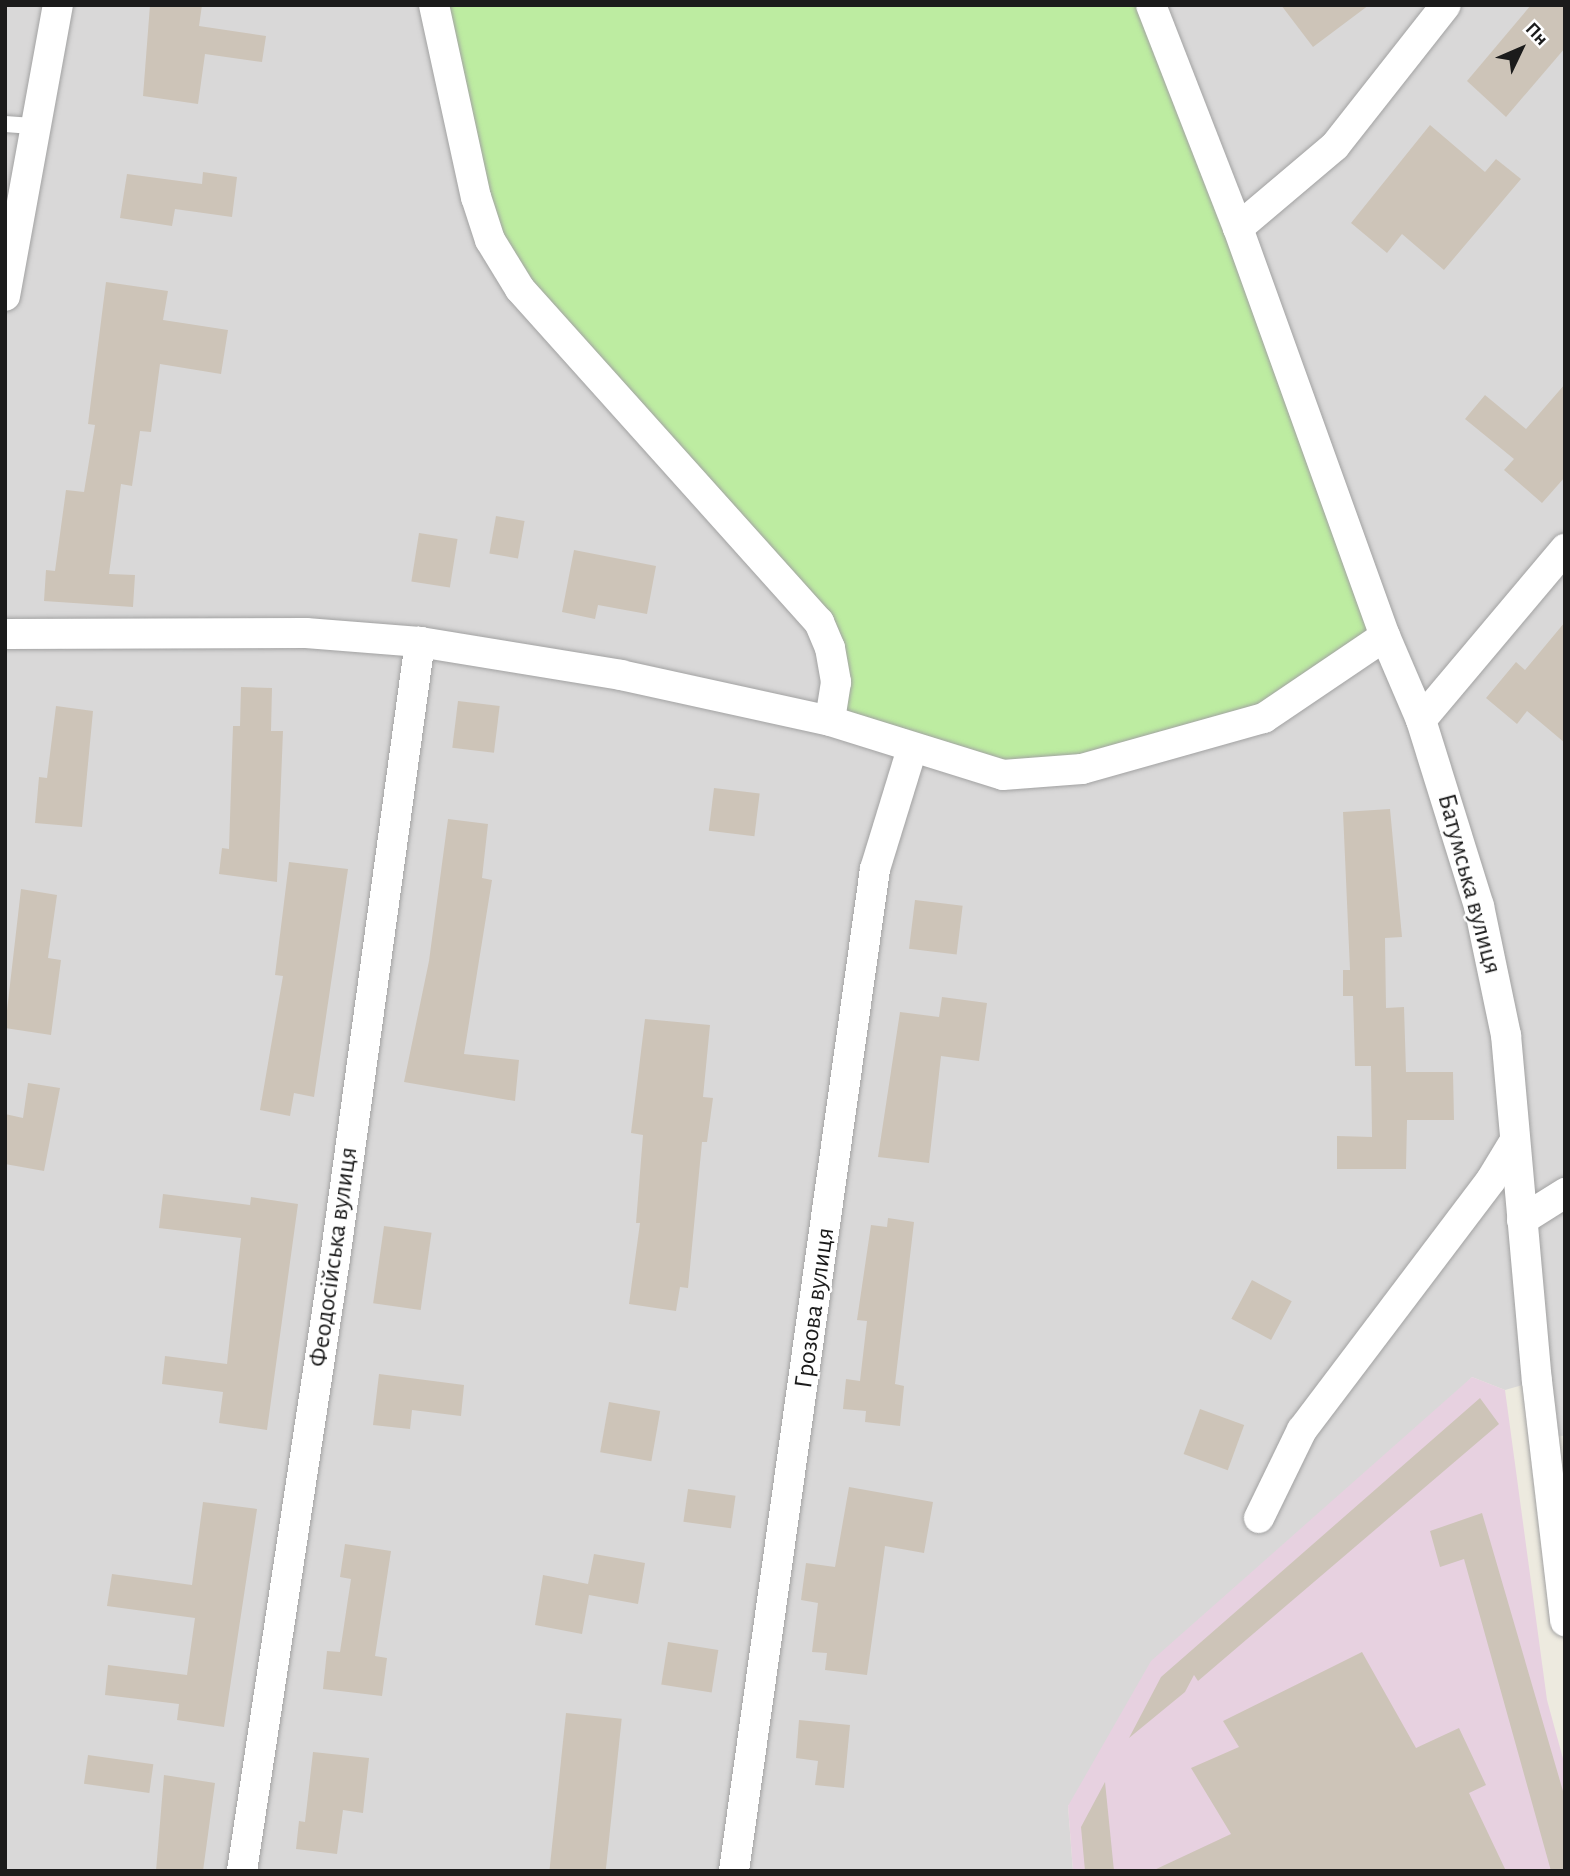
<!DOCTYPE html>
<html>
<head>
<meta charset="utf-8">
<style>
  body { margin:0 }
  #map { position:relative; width:1570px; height:1876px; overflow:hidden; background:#edeadf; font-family:"Alegreya Sans",sans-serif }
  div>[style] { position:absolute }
  .residential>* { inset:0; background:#d9d8d8 }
  .industrial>* { inset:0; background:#e7d1e0 }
  .grass>* { inset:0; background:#bdeca1 }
  .building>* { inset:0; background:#cdc4b8; transform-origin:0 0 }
  .roads { filter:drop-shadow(0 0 2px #a2a2a2) drop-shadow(0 0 2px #a2a2a2) }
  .lane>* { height:16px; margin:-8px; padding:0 8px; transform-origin:8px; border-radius:8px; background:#fff }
  .street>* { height:30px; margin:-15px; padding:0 15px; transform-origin:15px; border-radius:15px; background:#fff }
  span { translate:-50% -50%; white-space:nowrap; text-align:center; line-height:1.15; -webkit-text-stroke:5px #fff; paint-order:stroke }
  .street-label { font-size:26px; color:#1b1b1b }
  .frame { position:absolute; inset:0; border:7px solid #1b1b1b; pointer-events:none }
  .north { position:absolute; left:1486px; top:14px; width:70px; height:70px; -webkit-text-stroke:5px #fff; paint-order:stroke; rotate:46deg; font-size:19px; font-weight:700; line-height:28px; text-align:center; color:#1b1b1b }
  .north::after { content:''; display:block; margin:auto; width:24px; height:32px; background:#1b1b1b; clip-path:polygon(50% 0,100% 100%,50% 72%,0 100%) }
</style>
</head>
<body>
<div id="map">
  <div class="residential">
    <div style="clip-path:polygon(5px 5px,1565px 5px,1565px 1436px,1544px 1435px,1537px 1381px,1505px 1390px,1472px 1377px,1068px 1806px,1073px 1871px,5px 1871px)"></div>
  </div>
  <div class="industrial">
    <div style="clip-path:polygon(1472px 1377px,1505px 1390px,1547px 1700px,1565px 1766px,1565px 1871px,1073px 1871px,1068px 1806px,1151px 1661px)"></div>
  </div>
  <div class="grass">
    <div style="clip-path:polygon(434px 5px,1151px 5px,1385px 636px,1264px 718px,1003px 775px,830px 721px,830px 648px,490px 240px)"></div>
  </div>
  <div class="building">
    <div style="clip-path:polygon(150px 5px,202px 5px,199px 26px,266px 36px,262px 62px,205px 54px,198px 104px,143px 96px)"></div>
    <div style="clip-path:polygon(1281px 5px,1369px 5px,1313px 47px)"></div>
    <div style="clip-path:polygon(1531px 5px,1565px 5px,1565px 48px,1506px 117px,1467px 81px)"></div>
    <div style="clip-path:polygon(1430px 125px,1485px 172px,1496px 159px,1521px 179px,1444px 270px,1402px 234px,1387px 253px,1351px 223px)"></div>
    <div style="clip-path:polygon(203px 172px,237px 177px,232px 217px,175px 209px,172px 226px,120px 218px,127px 174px,202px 184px)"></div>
    <div style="clip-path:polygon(106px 282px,168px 291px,163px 320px,228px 330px,221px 374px,160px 364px,151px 432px,140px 431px,132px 486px,121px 484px,109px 574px,135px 575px,133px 607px,44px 601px,46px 570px,55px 571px,66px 490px,84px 492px,95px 425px,88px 424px)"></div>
    <div style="clip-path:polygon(1565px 384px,1565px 477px,1542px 503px,1504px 470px,1514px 459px,1465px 419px,1485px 395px,1526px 429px)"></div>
    <div style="left:496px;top:516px;width:29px;height:38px;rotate:10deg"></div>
    <div style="left:419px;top:533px;width:39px;height:49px;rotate:9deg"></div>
    <div style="clip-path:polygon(574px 550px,656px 566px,647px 614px,598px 605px,595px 619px,562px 612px)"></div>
    <div style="clip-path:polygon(1565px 622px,1565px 743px,1527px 711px,1517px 724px,1486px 698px,1516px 662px,1525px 670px)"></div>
    <div style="clip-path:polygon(241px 687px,272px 688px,271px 731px,283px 731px,277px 882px,219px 874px,222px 848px,229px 849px,233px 726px,240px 726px)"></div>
    <div style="left:458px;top:701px;width:42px;height:47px;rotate:7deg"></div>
    <div style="clip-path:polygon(56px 706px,93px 711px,82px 827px,35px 823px,39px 777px,47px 778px)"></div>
    <div style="left:714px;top:788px;width:46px;height:43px;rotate:7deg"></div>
    <div style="clip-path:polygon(1390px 809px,1402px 937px,1385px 938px,1386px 1008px,1404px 1007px,1406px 1072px,1453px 1072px,1454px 1120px,1407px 1120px,1406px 1169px,1337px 1169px,1337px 1136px,1372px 1137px,1371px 1066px,1355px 1066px,1353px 996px,1343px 996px,1343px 970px,1350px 970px,1343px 812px)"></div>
    <div style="clip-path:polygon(448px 819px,488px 824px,482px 878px,492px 880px,464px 1054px,519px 1060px,515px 1101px,404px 1082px,429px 961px)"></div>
    <div style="clip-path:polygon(289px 862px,348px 869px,314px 1097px,294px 1093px,290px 1116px,260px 1110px,283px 976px,275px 975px)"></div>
    <div style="clip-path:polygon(21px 889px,57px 895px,48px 958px,61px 960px,51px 1035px,5px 1028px)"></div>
    <div style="left:915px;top:900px;width:48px;height:49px;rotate:7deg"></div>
    <div style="clip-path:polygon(942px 997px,987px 1003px,979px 1061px,941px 1056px,929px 1163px,878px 1157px,900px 1012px,939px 1017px)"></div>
    <div style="clip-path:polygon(645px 1019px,710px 1025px,703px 1097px,713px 1098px,707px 1142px,702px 1142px,688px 1288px,680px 1287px,676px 1311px,629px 1304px,640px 1223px,636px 1223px,643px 1135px,631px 1133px)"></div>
    <div style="clip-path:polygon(28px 1083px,60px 1088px,44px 1171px,5px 1164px,5px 1114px,23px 1118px)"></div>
    <div style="clip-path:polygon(163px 1194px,250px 1205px,251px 1197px,298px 1204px,267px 1430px,219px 1423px,223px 1392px,162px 1384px,165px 1356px,227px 1364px,241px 1238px,159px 1228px)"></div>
    <div style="clip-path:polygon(888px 1218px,914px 1222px,895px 1384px,904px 1386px,900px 1426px,865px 1422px,866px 1411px,843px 1409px,846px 1379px,860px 1381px,867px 1321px,857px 1320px,871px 1225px,887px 1227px)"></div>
    <div style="left:384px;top:1226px;width:48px;height:78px;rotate:8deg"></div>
    <div style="left:1252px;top:1280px;width:45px;height:44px;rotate:28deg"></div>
    <div style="clip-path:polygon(379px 1374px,464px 1385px,461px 1416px,412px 1410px,410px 1429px,373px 1425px)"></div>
    <div style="clip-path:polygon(1480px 1398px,1499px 1424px,1198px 1681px,1194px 1675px,1185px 1692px,1129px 1738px,1161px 1677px)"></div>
    <div style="left:609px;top:1402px;width:52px;height:51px;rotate:10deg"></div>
    <div style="left:1200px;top:1409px;width:47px;height:48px;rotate:20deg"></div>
    <div style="clip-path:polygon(849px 1487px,933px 1502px,924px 1553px,885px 1546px,867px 1675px,825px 1670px,827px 1653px,812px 1652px,818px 1603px,801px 1600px,806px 1563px,835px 1567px)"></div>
    <div style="left:688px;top:1489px;width:48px;height:33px;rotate:8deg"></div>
    <div style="clip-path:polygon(203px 1502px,257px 1509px,224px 1727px,177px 1720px,179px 1704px,105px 1695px,108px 1665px,187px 1675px,195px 1618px,107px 1606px,112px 1574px,192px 1585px)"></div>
    <div style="clip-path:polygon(1482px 1513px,1565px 1798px,1565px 1871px,1551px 1871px,1464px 1559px,1440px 1567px,1430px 1531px)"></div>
    <div style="clip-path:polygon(345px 1544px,391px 1551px,375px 1656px,387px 1658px,382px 1696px,323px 1689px,327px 1651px,340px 1652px,351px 1579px,340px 1577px)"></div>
    <div style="clip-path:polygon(594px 1554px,645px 1563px,638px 1604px,589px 1595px,582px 1634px,535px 1625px,543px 1575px,588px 1584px)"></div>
    <div style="left:668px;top:1642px;width:51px;height:43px;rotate:9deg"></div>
    <div style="clip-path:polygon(1362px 1652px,1416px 1748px,1459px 1728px,1486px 1785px,1469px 1793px,1506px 1871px,1152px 1871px,1231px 1834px,1191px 1768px,1239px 1747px,1223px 1721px)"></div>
    <div style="left:566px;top:1713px;width:56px;height:159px;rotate:6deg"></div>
    <div style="clip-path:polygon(799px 1720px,850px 1725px,844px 1788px,815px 1785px,818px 1761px,796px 1758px)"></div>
    <div style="clip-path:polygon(313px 1752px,369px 1758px,363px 1813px,343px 1810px,337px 1854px,296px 1849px,299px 1821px,305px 1822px)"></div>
    <div style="left:88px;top:1755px;width:66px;height:29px;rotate:8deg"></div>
    <div style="clip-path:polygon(164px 1775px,215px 1783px,203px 1871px,156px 1871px)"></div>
    <div style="clip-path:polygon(1105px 1782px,1114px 1871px,1085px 1871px,1081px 1827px)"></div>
  </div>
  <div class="roads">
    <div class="lane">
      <div style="left:5px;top:124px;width:31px;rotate:4deg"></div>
    </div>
    <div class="street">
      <div style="left:434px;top:5px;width:197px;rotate:77.7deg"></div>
      <div style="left:476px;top:197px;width:45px;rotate:72deg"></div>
      <div style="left:490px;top:240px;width:57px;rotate:58.5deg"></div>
      <div style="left:520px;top:289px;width:448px;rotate:48.1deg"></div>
      <div style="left:819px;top:622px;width:28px;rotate:67deg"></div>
      <div style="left:830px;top:648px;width:35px;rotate:80deg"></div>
      <div style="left:836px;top:682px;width:39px;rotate:99deg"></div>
      <div style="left:1151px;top:5px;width:239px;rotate:68.7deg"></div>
      <div style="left:1238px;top:228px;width:434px;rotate:70.2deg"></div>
      <div style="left:1385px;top:636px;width:91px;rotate:66.8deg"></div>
      <div style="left:1421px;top:720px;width:195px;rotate:72.7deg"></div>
      <div style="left:1479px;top:906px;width:132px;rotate:78.2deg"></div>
      <div style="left:1506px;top:1035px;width:347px;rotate:84.9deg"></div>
      <div style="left:1537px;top:1381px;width:242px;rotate:83.3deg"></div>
      <div style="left:1238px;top:228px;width:127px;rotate:-40.2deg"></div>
      <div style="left:1335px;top:146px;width:179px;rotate:-51.8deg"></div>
      <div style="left:5px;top:296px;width:296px;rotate:-79.7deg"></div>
      <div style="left:5px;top:634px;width:301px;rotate:-0.2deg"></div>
      <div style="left:306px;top:633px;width:114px;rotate:4.5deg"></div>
      <div style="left:420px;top:642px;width:204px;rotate:9.3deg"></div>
      <div style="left:621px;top:675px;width:214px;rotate:12.4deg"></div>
      <div style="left:830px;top:721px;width:181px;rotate:17.3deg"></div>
      <div style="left:1003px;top:775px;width:79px;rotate:-4.3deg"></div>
      <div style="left:1082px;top:769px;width:189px;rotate:-15.7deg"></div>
      <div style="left:1264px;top:718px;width:146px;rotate:-34.1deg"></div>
      <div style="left:1421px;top:720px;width:224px;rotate:-49.9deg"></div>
      <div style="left:1522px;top:1220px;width:51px;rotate:-32.1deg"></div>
      <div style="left:1259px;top:1518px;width:98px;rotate:-64deg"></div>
      <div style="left:1302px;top:1430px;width:313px;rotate:-52.9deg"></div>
      <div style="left:1491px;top:1180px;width:44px;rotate:-58.8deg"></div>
      <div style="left:242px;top:1871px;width:619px;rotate:-81.36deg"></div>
      <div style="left:335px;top:1259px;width:623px;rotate:-82.16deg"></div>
      <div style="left:734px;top:1871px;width:1012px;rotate:-81.99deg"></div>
      <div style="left:875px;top:869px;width:126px;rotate:-72.9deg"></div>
    </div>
  </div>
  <div class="street-label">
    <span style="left:1469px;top:884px;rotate:75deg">Батумська вулиця</span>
    <span style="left:334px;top:1257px;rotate:-82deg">Феодосійська вулиця</span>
    <span style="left:815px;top:1308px;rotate:-82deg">Грозова вулиця</span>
  </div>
  <div class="frame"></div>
  <div class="north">Пн</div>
</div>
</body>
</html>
